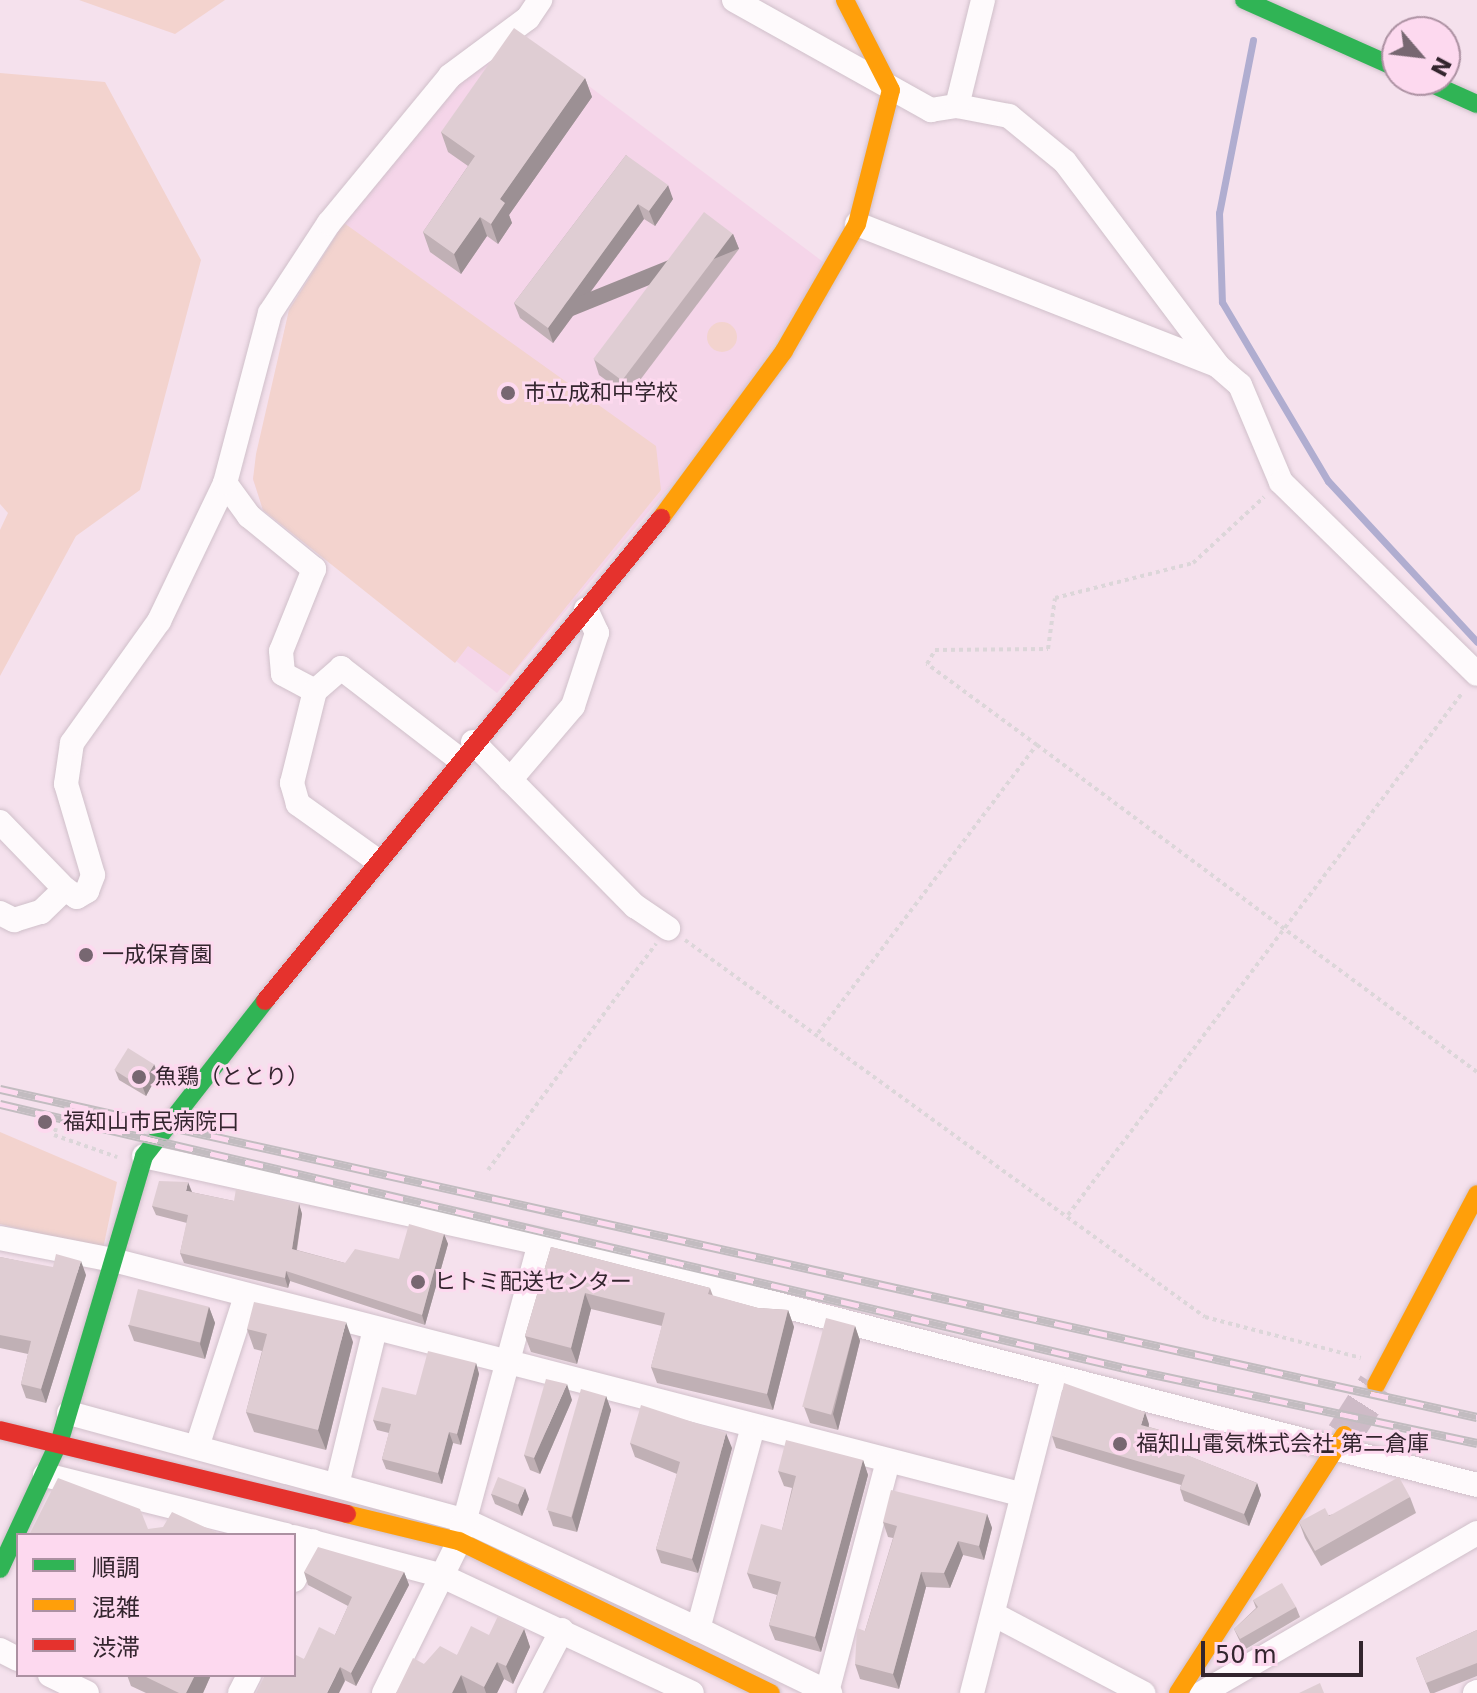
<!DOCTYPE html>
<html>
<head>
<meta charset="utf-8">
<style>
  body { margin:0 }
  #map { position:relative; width:1477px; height:1693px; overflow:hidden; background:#f5e1ed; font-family:"DejaVu Sans","Noto Sans JP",sans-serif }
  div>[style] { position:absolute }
  .built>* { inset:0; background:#f5d5e9 }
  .green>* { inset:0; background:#f3d3ce }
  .round { border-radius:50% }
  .stream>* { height:7px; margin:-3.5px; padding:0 3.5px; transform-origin:3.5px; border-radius:3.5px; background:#b0add0 }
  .secondary-tunnel>* { height:36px; margin-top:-18px; transform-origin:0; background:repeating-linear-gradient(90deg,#cebbc7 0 36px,transparent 0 54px) }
  .path>* { height:4px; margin-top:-2px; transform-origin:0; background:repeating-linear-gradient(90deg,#dcd6d9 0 4px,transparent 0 8px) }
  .roads { filter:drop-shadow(0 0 2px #d0c0ca) drop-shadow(0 0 2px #d0c0ca) }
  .street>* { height:24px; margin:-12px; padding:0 12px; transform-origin:12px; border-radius:12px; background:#fefafc }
  .fast>* { height:18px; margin:-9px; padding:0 9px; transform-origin:9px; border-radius:9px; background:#30b455 }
  .slow>* { height:18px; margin:-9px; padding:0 9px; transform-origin:9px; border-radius:9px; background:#ff9f0a }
  .jam>* { height:18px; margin:-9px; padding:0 9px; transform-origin:9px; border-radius:9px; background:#e5322d }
  .rail>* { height:9px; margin-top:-4.5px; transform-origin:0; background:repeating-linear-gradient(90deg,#fdd9ef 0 18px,#c2bcc0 0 36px); box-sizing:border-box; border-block:2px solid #c2bcc0 }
  .wall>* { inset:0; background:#c0b0b5 }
  .shaded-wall>* { inset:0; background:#9c9094; transform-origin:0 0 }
  .building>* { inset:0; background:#dfcdd3; transform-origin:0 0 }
  .dots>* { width:22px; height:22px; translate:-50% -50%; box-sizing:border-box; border:4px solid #fdd9ef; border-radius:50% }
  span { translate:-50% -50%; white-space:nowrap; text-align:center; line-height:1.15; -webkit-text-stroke:6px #fdd9ef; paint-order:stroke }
  .poi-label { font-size:22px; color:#33252e }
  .left { translate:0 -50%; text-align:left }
  .legend { position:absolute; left:16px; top:1533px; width:280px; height:144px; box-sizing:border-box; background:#fdd9ef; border:2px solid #ac91a2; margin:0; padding:10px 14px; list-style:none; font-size:24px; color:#33252e }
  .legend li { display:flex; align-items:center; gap:16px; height:40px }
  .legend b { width:40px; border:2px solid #ac91a2 }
  .north { position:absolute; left:1381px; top:16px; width:80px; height:80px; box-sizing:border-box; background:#fdd9ef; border:2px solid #ac91a2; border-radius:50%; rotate:118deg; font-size:22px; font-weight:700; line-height:32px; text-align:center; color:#33252e }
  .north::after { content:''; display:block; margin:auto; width:28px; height:36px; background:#776771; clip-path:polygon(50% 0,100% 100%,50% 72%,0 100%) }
  .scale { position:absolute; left:1201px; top:1641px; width:162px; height:36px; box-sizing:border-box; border:4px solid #33252e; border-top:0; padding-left:10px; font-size:24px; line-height:28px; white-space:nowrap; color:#33252e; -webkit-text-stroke:6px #fdd9ef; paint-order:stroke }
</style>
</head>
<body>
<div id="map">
  <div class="built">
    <div style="clip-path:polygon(521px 35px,826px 264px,722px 424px,497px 693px,263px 510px,253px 479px,289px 310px,344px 223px,449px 88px)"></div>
  </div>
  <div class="green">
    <div style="clip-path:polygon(79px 0,225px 0,175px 34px)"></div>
    <div style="clip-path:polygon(0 73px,105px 82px,201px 260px,140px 490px,76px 536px,0 676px,0 530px,8px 513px,0 504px)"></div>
    <div style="clip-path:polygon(344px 223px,656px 446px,661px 490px,510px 676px,468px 646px,455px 663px,263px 510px,253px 479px,256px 454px,289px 310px)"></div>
    <div class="round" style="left:707px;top:322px;width:30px;height:30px"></div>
    <div style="clip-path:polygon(0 1132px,117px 1182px,103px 1249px,0 1224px)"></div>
  </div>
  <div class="stream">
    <div style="left:1253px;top:40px;width:176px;rotate:101.1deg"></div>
    <div style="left:1219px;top:213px;width:89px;rotate:88.1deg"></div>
    <div style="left:1222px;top:302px;width:208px;rotate:59.4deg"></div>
    <div style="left:1328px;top:481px;width:219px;rotate:47.2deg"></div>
  </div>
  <div class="secondary-tunnel">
    <div style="left:1344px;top:1435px;width:59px;rotate:-57.4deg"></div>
  </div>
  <div class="path">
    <div style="left:1037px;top:745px;width:137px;rotate:-143.6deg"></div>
    <div style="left:927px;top:664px;width:16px;rotate:-60deg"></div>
    <div style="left:935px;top:650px;width:113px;rotate:-0.5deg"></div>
    <div style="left:1048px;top:649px;width:51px;rotate:-82.2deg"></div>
    <div style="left:1055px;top:598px;width:142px;rotate:-14.2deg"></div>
    <div style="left:1193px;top:563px;width:97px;rotate:-42.9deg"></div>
    <div style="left:685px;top:940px;width:642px;rotate:35.94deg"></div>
    <div style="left:1205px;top:1317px;width:161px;rotate:14.7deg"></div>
    <div style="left:818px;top:1033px;width:362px;rotate:-52.8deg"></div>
    <div style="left:1037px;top:745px;width:548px;rotate:36.62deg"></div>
    <div style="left:56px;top:1128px;width:7px;rotate:106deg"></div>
    <div style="left:54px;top:1135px;width:67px;rotate:19.2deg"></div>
    <div style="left:488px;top:1170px;width:282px;rotate:-53.4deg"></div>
    <div style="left:1068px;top:1215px;width:655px;rotate:-52.94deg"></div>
  </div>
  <div class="roads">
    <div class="street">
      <div style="left:734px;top:0;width:226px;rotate:29.2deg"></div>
      <div style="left:931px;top:110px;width:26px;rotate:-9deg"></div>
      <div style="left:957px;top:106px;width:53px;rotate:10.9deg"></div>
      <div style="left:1009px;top:116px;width:72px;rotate:39.4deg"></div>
      <div style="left:1065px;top:162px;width:255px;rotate:53.1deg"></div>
      <div style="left:1218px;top:366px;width:29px;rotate:41deg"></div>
      <div style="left:1240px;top:385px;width:105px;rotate:67.1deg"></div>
      <div style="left:1281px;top:482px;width:274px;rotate:44.4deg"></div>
      <div style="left:957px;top:106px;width:109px;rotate:-76.2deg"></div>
      <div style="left:857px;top:224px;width:386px;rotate:21.4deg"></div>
      <div style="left:225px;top:483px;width:41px;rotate:54deg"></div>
      <div style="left:249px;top:516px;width:84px;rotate:39.2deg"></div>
      <div style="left:314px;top:569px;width:88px;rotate:111.9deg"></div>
      <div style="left:281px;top:651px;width:23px;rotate:85deg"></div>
      <div style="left:283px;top:674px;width:36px;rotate:28deg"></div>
      <div style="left:473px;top:742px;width:231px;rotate:45.4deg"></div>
      <div style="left:635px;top:906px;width:40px;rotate:34deg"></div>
      <div style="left:510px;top:780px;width:97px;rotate:-49.6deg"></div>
      <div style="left:573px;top:706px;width:77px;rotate:-71.8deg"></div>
      <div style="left:597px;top:633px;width:26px;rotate:-115deg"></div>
      <div style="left:0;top:822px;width:93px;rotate:45.9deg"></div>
      <div style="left:65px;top:889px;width:14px;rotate:34deg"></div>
      <div style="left:77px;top:897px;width:12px;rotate:-31deg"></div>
      <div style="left:87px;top:891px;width:17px;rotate:-69deg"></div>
      <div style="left:93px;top:875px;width:95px;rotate:-106.5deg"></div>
      <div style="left:66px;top:784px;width:41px;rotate:-81.7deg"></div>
      <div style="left:72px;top:743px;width:150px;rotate:-54.5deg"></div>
      <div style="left:159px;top:621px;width:153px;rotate:-64.4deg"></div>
      <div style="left:225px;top:483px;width:176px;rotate:-75.2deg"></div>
      <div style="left:270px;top:313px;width:108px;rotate:-56.8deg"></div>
      <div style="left:329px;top:223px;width:190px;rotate:-50.5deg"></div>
      <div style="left:450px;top:76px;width:97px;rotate:-36.6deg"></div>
      <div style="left:528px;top:18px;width:22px;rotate:-56deg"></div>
      <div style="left:375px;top:859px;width:95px;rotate:-144.5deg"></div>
      <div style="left:298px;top:804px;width:22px;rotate:-106deg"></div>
      <div style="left:292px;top:783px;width:95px;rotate:-76deg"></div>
      <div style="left:315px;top:691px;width:35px;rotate:-41deg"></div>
      <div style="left:341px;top:668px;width:149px;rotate:37.6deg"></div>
      <div style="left:0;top:913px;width:16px;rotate:27deg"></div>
      <div style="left:14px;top:920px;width:28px;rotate:-17deg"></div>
      <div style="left:41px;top:912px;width:33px;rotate:-44deg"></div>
      <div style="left:144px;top:1156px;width:405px;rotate:12.4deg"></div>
      <div style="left:540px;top:1243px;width:968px;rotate:14.48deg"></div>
      <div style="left:0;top:1238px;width:115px;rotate:11deg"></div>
      <div style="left:113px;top:1260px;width:937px;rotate:14.47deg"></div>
      <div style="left:69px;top:1413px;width:409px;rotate:15.2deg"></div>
      <div style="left:464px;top:1520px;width:258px;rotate:25deg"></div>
      <div style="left:698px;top:1629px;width:209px;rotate:-74.8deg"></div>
      <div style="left:197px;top:1447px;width:159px;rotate:-72deg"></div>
      <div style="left:45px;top:1475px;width:248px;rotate:14deg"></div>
      <div style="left:337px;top:1485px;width:161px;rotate:-76.3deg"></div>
      <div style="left:294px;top:1537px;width:151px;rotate:14.6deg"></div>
      <div style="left:440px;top:1575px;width:278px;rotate:25.1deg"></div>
      <div style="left:294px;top:1580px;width:43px;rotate:-64deg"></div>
      <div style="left:993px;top:1614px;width:170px;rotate:27.8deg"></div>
      <div style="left:698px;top:1629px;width:147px;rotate:25.9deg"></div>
      <div style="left:0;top:1650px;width:20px;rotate:27deg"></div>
      <div style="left:50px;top:1675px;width:41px;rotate:25.9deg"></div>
      <div style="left:827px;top:1692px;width:239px;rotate:-75.2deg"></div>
      <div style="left:240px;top:1693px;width:20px;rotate:-63deg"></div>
      <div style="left:384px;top:1693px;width:169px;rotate:-63.7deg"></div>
      <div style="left:459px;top:1541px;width:309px;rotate:-74.8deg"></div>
      <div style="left:529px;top:1693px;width:71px;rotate:-62.4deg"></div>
      <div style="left:972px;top:1693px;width:325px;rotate:-75.6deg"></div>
      <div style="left:1202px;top:1693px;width:318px;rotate:-30.2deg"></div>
      <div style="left:1475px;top:1693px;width:2px;rotate:-27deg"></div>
    </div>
    <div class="fast">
      <div style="left:1244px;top:0;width:167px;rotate:24deg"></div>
      <div style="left:1423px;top:80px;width:59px;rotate:24deg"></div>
      <div style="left:0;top:1569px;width:142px;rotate:-65.1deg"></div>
      <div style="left:60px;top:1440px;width:296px;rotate:-73.5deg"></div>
      <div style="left:144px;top:1156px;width:197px;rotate:-52deg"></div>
    </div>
    <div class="slow">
      <div style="left:661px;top:518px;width:207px;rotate:-53.6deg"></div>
      <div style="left:784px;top:351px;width:146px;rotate:-60.1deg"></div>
      <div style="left:857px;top:224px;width:138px;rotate:-75.8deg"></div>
      <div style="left:891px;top:90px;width:101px;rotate:-117.1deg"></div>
      <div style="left:1376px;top:1385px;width:216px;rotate:-62.1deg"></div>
      <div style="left:347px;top:1514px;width:115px;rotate:13.6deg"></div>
      <div style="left:459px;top:1541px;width:347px;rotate:26deg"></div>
      <div style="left:1178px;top:1693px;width:307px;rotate:-57.2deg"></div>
    </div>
    <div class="jam">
      <div style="left:265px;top:1001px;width:625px;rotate:-50.65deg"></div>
      <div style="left:0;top:1430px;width:357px;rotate:13.6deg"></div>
    </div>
  </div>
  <div class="rail">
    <div style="left:0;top:1089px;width:1513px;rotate:12.52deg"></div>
    <div style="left:0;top:1104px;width:1160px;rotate:13.21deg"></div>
    <div style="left:1129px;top:1369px;width:356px;rotate:12deg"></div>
  </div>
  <div class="wall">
    <div style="clip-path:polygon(585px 78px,592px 97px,509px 215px,512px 223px,498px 244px,487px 236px,461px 274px,430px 252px,423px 232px,468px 166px,448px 152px,441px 132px)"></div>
    <div style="clip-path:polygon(626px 155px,673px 199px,655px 226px,644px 219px,553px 343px,520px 318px,514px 303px)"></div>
    <div style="clip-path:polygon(733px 234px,739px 249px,628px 396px,599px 375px,594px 359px)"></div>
    <div style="clip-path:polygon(115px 1070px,158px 1074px,146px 1096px,119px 1080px)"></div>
    <div style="clip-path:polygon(191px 1192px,234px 1201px,299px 1204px,302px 1214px,297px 1250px,345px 1263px,399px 1259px,444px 1234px,448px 1244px,425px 1325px,290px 1281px,288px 1288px,184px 1263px,180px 1253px,187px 1223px,156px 1215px,152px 1206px)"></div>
    <div style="clip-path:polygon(551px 1247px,710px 1288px,713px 1296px,758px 1308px,788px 1310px,794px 1327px,773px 1410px,657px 1383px,651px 1367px,662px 1326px,591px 1309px,577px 1364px,531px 1352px,525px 1336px)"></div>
    <div style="clip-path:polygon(0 1257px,86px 1275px,46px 1403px,26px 1398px,21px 1384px,28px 1354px,0 1348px)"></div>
    <div style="clip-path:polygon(209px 1307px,215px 1323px,205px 1359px,134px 1341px,128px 1325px)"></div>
    <div style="clip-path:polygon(855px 1326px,860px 1341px,838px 1430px,810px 1423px,804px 1407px)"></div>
    <div style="clip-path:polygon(247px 1329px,353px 1342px,326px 1450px,254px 1432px,246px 1412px,262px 1351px,254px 1349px)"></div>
    <div style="clip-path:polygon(476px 1363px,479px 1374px,461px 1445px,453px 1443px,442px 1484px,386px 1469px,382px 1459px,389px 1433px,377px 1430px,373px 1420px,416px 1395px)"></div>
    <div style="clip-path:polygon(606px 1396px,611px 1410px,577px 1532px,553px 1526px,548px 1511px)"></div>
    <div style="clip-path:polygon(572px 1400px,540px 1474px,530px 1470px,524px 1455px)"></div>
    <div style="clip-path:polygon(1149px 1424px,1149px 1427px,1178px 1435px,1183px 1447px,1181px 1453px,1257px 1483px,1261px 1495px,1249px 1526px,1184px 1501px,1180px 1489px,1181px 1485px,1056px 1448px,1052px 1436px)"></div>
    <div style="clip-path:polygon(630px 1443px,732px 1448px,698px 1573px,661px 1563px,656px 1549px,677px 1474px,635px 1457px)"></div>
    <div style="clip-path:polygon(863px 1460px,868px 1475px,821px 1652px,775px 1640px,769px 1625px,777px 1595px,753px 1588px,747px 1573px,782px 1530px,792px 1488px,784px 1486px,778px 1471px)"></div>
    <div style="clip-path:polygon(491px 1494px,529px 1499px,522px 1516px,495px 1504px)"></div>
    <div style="clip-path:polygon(1410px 1497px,1416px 1513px,1321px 1566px,1305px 1538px,1299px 1522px)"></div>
    <div style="clip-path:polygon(987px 1514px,992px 1528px,984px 1560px,963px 1555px,950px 1588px,926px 1587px,899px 1689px,860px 1679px,855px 1664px,893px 1538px,888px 1537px,883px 1522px)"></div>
    <div style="clip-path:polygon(304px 1572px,404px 1572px,409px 1585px,356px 1686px,304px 1659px,335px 1635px,348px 1606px,308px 1585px)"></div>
    <div style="clip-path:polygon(1253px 1600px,1296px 1607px,1300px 1617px,1244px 1650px,1234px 1629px,1256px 1608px)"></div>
    <div style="clip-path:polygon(524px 1629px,530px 1647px,513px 1684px,504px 1679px,497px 1693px,396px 1693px,424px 1664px,457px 1655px,489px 1635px)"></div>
    <div style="clip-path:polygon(1477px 1630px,1477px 1676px,1434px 1693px,1430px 1693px,1416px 1658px)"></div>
    <div style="clip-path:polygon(127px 1675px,211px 1675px,203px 1693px,146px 1693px,131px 1686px)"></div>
  </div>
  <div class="shaded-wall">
    <div style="clip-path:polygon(585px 78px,592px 97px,509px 215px,512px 223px,498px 244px,491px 224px,500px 199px)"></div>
    <div style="clip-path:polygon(668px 185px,673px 199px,655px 226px,649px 211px)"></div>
    <div style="clip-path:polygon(638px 204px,644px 219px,553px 343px,548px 328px)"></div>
    <div style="clip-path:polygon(480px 217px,487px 236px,461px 274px,454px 254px)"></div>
    <div style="left:733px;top:234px;width:16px;height:184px;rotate:68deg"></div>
    <div style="clip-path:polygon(154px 1064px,158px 1074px,146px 1096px,142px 1085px)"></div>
    <div style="clip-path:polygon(188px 1182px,192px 1192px,186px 1191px)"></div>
    <div style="clip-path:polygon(299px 1204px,302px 1214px,295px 1259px,292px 1249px)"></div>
    <div style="clip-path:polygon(444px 1234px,448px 1244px,425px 1325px,422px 1315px)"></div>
    <div style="clip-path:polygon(81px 1261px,86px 1275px,46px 1403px,41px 1389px)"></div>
    <div style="clip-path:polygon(286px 1271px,290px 1281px,288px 1288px,285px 1278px)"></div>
    <div style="clip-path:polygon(585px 1293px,591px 1309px,577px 1364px,571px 1348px)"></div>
    <div style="clip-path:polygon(209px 1307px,215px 1323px,205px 1359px,200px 1344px)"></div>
    <div style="clip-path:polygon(788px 1310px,794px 1327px,773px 1410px,767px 1394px)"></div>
    <div style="clip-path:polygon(346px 1322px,353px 1342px,326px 1450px,318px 1430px)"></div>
    <div style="clip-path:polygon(855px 1326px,860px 1341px,838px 1430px,833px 1414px)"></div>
    <div style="clip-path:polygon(476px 1363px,479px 1374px,461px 1445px,457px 1434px)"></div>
    <div style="clip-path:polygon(567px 1384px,572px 1400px,540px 1474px,534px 1458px)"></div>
    <div style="clip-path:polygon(606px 1396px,611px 1410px,577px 1532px,572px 1517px)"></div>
    <div style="clip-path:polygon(1145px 1412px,1149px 1424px,1146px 1437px,1141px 1425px)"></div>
    <div style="clip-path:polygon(449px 1432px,453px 1443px,442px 1484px,438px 1473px)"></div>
    <div style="clip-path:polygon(726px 1433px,732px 1448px,698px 1573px,692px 1559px)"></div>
    <div style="clip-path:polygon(1178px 1435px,1183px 1447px,1178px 1462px,1174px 1450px)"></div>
    <div style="clip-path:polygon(863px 1460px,868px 1475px,821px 1652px,815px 1637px)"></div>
    <div style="clip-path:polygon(1257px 1483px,1261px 1495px,1249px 1526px,1244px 1514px)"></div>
    <div style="clip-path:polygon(525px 1488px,529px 1499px,522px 1516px,518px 1505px)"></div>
    <div style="clip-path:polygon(987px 1514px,992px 1528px,984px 1560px,979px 1546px)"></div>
    <div style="clip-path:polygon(958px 1541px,963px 1555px,950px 1588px,944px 1573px)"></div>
    <div style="clip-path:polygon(404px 1572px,409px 1585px,356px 1686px,351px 1673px)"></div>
    <div style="clip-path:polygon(921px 1572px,926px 1587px,899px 1689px,893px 1674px)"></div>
    <div style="clip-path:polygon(524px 1629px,530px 1647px,513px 1684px,506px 1666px)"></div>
    <div style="clip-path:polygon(497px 1662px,504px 1679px,497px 1693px,486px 1693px,484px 1687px)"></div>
    <div style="clip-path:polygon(340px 1667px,345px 1681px,339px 1693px,327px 1693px)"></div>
    <div style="clip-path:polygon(195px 1675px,211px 1675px,203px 1693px,186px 1693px)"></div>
    <div style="clip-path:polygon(461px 1675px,467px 1693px,452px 1693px)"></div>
  </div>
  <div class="building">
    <div style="clip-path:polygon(514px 28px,585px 78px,500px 199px,505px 203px,491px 224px,480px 217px,454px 254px,423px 232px,475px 156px,441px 132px)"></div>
    <div style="clip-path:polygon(626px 155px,668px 185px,649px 211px,638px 204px,548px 328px,514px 303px)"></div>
    <div style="left:704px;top:212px;width:36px;height:184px;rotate:37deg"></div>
    <div style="left:128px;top:1048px;width:31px;height:26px;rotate:32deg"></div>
    <div style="clip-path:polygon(159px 1181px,188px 1182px,186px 1191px,234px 1201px,236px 1189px,299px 1204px,292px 1249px,345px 1263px,355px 1249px,399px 1259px,409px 1224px,444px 1234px,422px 1315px,286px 1271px,285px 1278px,180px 1253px,188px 1215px,152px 1206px)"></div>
    <div style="clip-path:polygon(551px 1247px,710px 1288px,708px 1294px,758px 1308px,788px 1310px,767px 1394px,651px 1367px,665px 1313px,585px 1293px,571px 1348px,525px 1336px)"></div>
    <div style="clip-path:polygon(56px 1254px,81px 1261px,41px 1389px,21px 1384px,31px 1341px,0 1335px,0 1257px,53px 1267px)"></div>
    <div style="left:138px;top:1289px;width:73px;height:37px;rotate:14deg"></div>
    <div style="clip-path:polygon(254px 1302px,346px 1322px,318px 1430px,246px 1412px,267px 1334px,247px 1329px)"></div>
    <div style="left:826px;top:1318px;width:30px;height:92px;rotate:15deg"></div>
    <div style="clip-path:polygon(428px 1351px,476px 1363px,457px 1434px,449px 1432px,438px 1473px,382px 1459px,391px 1424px,373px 1420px,382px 1387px,416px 1395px)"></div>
    <div style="clip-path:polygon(546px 1379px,567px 1384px,534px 1458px,524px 1455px)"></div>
    <div style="clip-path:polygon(1064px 1383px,1145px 1412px,1141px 1425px,1178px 1435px,1174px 1450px,1257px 1483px,1244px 1514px,1180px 1489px,1185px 1475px,1052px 1436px)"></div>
    <div style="left:581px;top:1389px;width:26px;height:126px;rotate:16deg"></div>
    <div style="clip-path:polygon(641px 1405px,726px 1433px,692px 1559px,656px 1549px,680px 1462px,630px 1443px)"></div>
    <div style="clip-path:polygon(786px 1440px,863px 1460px,815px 1637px,769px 1625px,781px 1582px,747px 1573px,761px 1524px,782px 1530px,796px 1476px,778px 1471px)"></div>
    <div style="left:498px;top:1477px;width:29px;height:18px;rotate:22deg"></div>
    <div style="clip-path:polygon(1399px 1477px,1410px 1497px,1315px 1551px,1299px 1522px,1325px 1508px,1329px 1516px)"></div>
    <div style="clip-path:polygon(58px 1478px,140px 1509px,148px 1529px,163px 1527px,172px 1512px,222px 1535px,29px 1535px)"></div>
    <div style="clip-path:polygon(891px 1490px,987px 1514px,979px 1546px,958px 1541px,944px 1573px,921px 1572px,893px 1674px,855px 1664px,857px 1628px,865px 1631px,897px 1526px,883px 1522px)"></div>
    <div style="clip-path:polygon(318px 1547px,404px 1572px,351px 1673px,340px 1667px,327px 1693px,256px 1693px,265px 1675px,294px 1675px,294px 1654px,304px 1659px,319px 1627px,335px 1635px,352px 1597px,304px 1572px)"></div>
    <div style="clip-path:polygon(1282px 1583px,1296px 1607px,1240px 1639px,1234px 1629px,1258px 1607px,1253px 1600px)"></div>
    <div style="clip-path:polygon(498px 1616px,524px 1629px,506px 1666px,497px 1662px,484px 1687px,461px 1675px,452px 1693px,396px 1693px,413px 1658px,424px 1664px,440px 1646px,457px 1655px,471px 1626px,489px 1635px)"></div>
    <div style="clip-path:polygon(1477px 1630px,1477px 1663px,1426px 1683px,1416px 1658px)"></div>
    <div style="clip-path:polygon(142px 1675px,195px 1675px,186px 1693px,179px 1693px)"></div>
    <div style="clip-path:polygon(1320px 1683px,1324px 1693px,1299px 1693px)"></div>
  </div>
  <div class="dots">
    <div style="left:508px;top:393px;background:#776771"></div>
    <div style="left:86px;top:955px;background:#776771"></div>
    <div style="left:139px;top:1077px;background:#776771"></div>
    <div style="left:45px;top:1122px;background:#776771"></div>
    <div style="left:418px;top:1282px;background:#776771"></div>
    <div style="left:1120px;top:1444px;background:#776771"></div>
  </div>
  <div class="poi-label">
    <span class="left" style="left:524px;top:393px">市立成和中学校</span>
    <span class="left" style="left:102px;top:955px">一成保育園</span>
    <span class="left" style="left:155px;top:1077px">魚鶏（ととり）</span>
    <span class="left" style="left:63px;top:1122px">福知山市民病院口</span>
    <span class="left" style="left:434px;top:1282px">ヒトミ配送センター</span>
    <span class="left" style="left:1136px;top:1444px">福知山電気株式会社 第二倉庫</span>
  </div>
  <ul class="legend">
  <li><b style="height:10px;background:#30b455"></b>順調</li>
  <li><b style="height:10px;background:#ff9f0a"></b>混雑</li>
  <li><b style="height:10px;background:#e5322d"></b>渋滞</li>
  </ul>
  <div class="north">N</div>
  <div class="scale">50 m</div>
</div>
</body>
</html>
